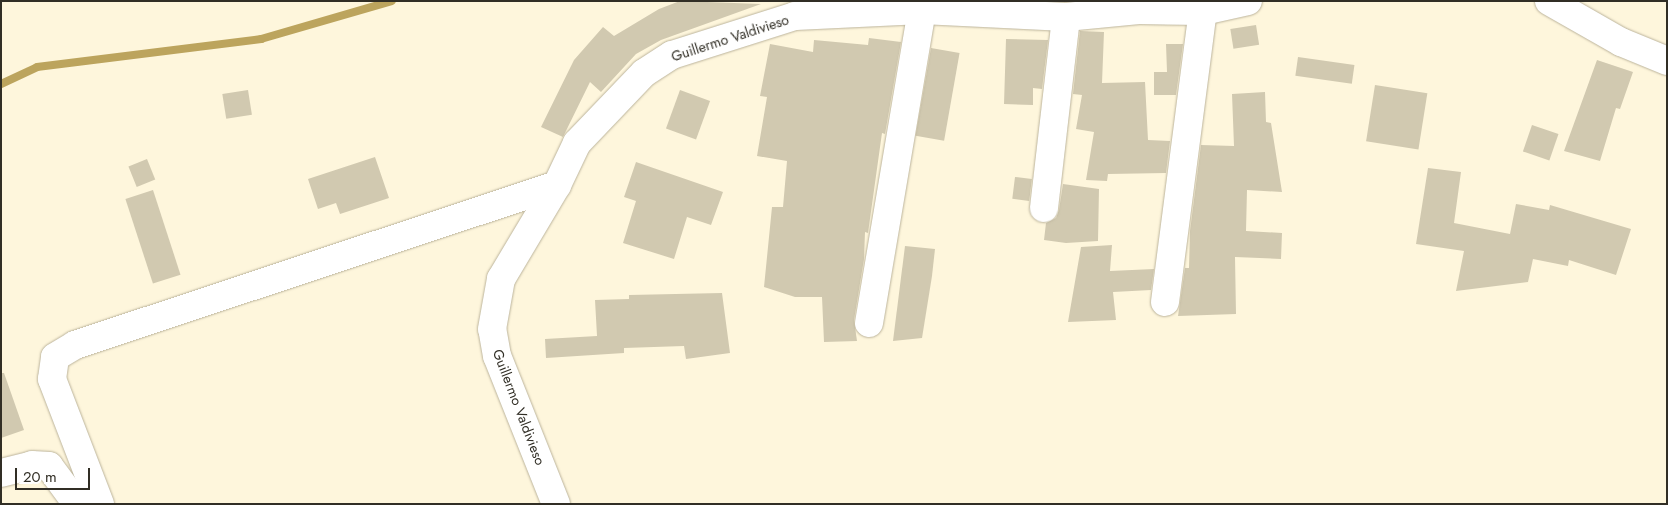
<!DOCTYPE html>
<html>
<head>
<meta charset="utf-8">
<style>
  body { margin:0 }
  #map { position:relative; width:1668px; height:505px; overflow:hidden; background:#fef6dc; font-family:Jost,sans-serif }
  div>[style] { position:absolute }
  .stream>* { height:8px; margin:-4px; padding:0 4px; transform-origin:4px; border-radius:4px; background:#bca45d }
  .building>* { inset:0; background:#d1c9b0; transform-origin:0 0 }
  .roads { filter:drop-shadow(0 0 1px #bcb49c) drop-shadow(0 0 1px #bcb49c) }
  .minor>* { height:28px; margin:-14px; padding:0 14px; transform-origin:14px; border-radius:14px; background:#fff }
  span { translate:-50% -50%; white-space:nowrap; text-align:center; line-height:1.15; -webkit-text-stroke:5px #fff; paint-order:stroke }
  .street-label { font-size:14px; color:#312e25 }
  .frame { position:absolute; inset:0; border:2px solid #312e25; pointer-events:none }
  .scale { position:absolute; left:15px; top:468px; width:75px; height:22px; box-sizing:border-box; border:2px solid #312e25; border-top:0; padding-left:6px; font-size:15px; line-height:18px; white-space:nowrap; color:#312e25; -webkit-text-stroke:4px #fff; paint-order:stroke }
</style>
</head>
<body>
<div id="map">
  <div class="stream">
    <div style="left:1px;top:84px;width:40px;rotate:-25deg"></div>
    <div style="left:37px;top:67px;width:226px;rotate:-7.1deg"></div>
    <div style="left:261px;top:39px;width:136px;rotate:-16.2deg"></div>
  </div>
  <div class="building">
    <div style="clip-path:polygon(680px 1px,761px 4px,661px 40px,636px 54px,601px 92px,590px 82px,563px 137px,541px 127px,574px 60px,603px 27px,614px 36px,659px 9px)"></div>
    <div style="left:1256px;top:25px;width:20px;height:26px;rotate:81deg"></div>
    <div style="clip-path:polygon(1080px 31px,1104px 32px,1102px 83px,1145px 82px,1148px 140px,1170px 141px,1166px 173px,1108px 174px,1107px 181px,1086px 180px,1094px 132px,1076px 129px,1082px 95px,1073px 94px)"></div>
    <div style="clip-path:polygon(869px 38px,901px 42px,885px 134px,882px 133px,868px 233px,865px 232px,864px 259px,854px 320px,857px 341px,824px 342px,822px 297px,795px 297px,764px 287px,772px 207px,783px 207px,787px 161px,757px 156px,767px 97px,760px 96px,770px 44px,813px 52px,814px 40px,868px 45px)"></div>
    <div style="clip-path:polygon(1006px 39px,1048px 40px,1042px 89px,1033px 88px,1033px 105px,1004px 104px)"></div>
    <div style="clip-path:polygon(1166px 44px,1183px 44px,1176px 95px,1154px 95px,1154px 72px,1167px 72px)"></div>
    <div style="left:931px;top:48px;width:29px;height:89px;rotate:10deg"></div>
    <div style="left:1298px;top:57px;width:57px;height:19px;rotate:8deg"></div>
    <div style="clip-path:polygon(1597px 60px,1633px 72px,1620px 109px,1616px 108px,1600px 161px,1564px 151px)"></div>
    <div style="left:1375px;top:85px;width:53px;height:57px;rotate:9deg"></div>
    <div style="left:248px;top:90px;width:25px;height:26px;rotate:81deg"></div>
    <div style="left:680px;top:90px;width:32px;height:41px;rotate:20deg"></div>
    <div style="clip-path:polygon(1265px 92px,1266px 122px,1271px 123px,1282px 192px,1247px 190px,1246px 231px,1282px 233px,1281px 259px,1235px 257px,1236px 314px,1178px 316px,1185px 268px,1189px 268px,1190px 231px,1201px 145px,1234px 146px,1232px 94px)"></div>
    <div style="left:1532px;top:125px;width:28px;height:28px;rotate:19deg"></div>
    <div style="clip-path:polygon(375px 157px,389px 198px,340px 214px,336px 203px,318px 209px,308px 179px)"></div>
    <div style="left:147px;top:159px;width:22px;height:20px;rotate:68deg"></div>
    <div style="clip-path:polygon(636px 162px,723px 192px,711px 225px,687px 217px,674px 259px,623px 243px,636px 201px,624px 197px)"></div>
    <div style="clip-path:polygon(1428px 168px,1461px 172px,1454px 223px,1510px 234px,1516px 204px,1549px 210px,1550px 205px,1631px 229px,1616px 275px,1569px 260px,1568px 266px,1533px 259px,1528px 282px,1456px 291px,1464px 251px,1416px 244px)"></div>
    <div style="left:1015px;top:177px;width:17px;height:22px;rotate:7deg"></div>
    <div style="clip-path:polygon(1063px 184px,1099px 189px,1098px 241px,1066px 243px,1044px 240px,1046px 223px,1056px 218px,1059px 210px)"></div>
    <div style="left:153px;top:190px;width:89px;height:29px;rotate:72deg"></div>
    <div style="clip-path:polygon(1112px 245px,1110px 271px,1154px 269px,1151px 290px,1113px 292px,1116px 320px,1068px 322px,1081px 247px)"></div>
    <div style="clip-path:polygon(905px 246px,935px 249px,932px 276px,922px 338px,893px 341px)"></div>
    <div style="clip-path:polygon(722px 293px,730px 353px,686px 359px,684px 346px,624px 348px,624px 353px,546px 358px,545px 339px,597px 336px,595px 300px,629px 299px,629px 295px)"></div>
    <div style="clip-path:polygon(1px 373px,4px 373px,24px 430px,1px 438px)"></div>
  </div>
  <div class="roads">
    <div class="minor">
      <div style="left:1549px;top:1px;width:83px;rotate:29.7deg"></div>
      <div style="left:1621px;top:42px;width:50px;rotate:22.4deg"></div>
      <div style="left:1044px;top:208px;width:192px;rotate:-83.4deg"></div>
      <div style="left:1165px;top:302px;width:293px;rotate:-82.6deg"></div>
      <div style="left:1203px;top:11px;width:10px;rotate:-96deg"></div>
      <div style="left:869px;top:323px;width:317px;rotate:-80.4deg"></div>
      <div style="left:922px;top:10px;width:9px;rotate:-103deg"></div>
      <div style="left:1px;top:473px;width:32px;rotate:-14deg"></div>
      <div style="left:32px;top:465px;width:17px;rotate:3deg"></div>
      <div style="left:49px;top:466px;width:47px;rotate:53.6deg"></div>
      <div style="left:100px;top:504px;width:134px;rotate:-111deg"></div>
      <div style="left:52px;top:379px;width:22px;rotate:-82deg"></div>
      <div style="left:55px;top:357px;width:23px;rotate:-31deg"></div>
      <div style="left:75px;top:345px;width:508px;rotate:-18.36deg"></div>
      <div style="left:556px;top:504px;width:159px;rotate:-111.7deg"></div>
      <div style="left:497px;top:356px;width:27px;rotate:-100deg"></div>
      <div style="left:492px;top:329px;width:51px;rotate:-79.8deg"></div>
      <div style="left:501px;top:279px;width:109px;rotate:-59.2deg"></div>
      <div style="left:557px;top:185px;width:47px;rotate:-64.5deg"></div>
      <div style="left:577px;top:143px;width:97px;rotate:-46.3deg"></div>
      <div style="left:644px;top:73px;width:33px;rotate:-33deg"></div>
      <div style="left:672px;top:55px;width:129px;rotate:-17.6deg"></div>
      <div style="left:795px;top:16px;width:127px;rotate:-2.7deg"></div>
      <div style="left:922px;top:10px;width:144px;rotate:2.8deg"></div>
      <div style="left:1066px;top:17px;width:73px;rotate:-5.5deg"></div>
      <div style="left:1139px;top:10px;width:64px;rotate:0.9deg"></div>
      <div style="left:1203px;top:11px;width:46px;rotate:-12.5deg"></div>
    </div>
  </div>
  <div class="street-label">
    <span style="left:730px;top:38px;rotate:-18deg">Guillermo Valdivieso</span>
    <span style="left:519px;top:407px;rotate:69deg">Guillermo Valdivieso</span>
  </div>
  <div class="frame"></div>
  <div class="scale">20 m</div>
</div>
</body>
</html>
